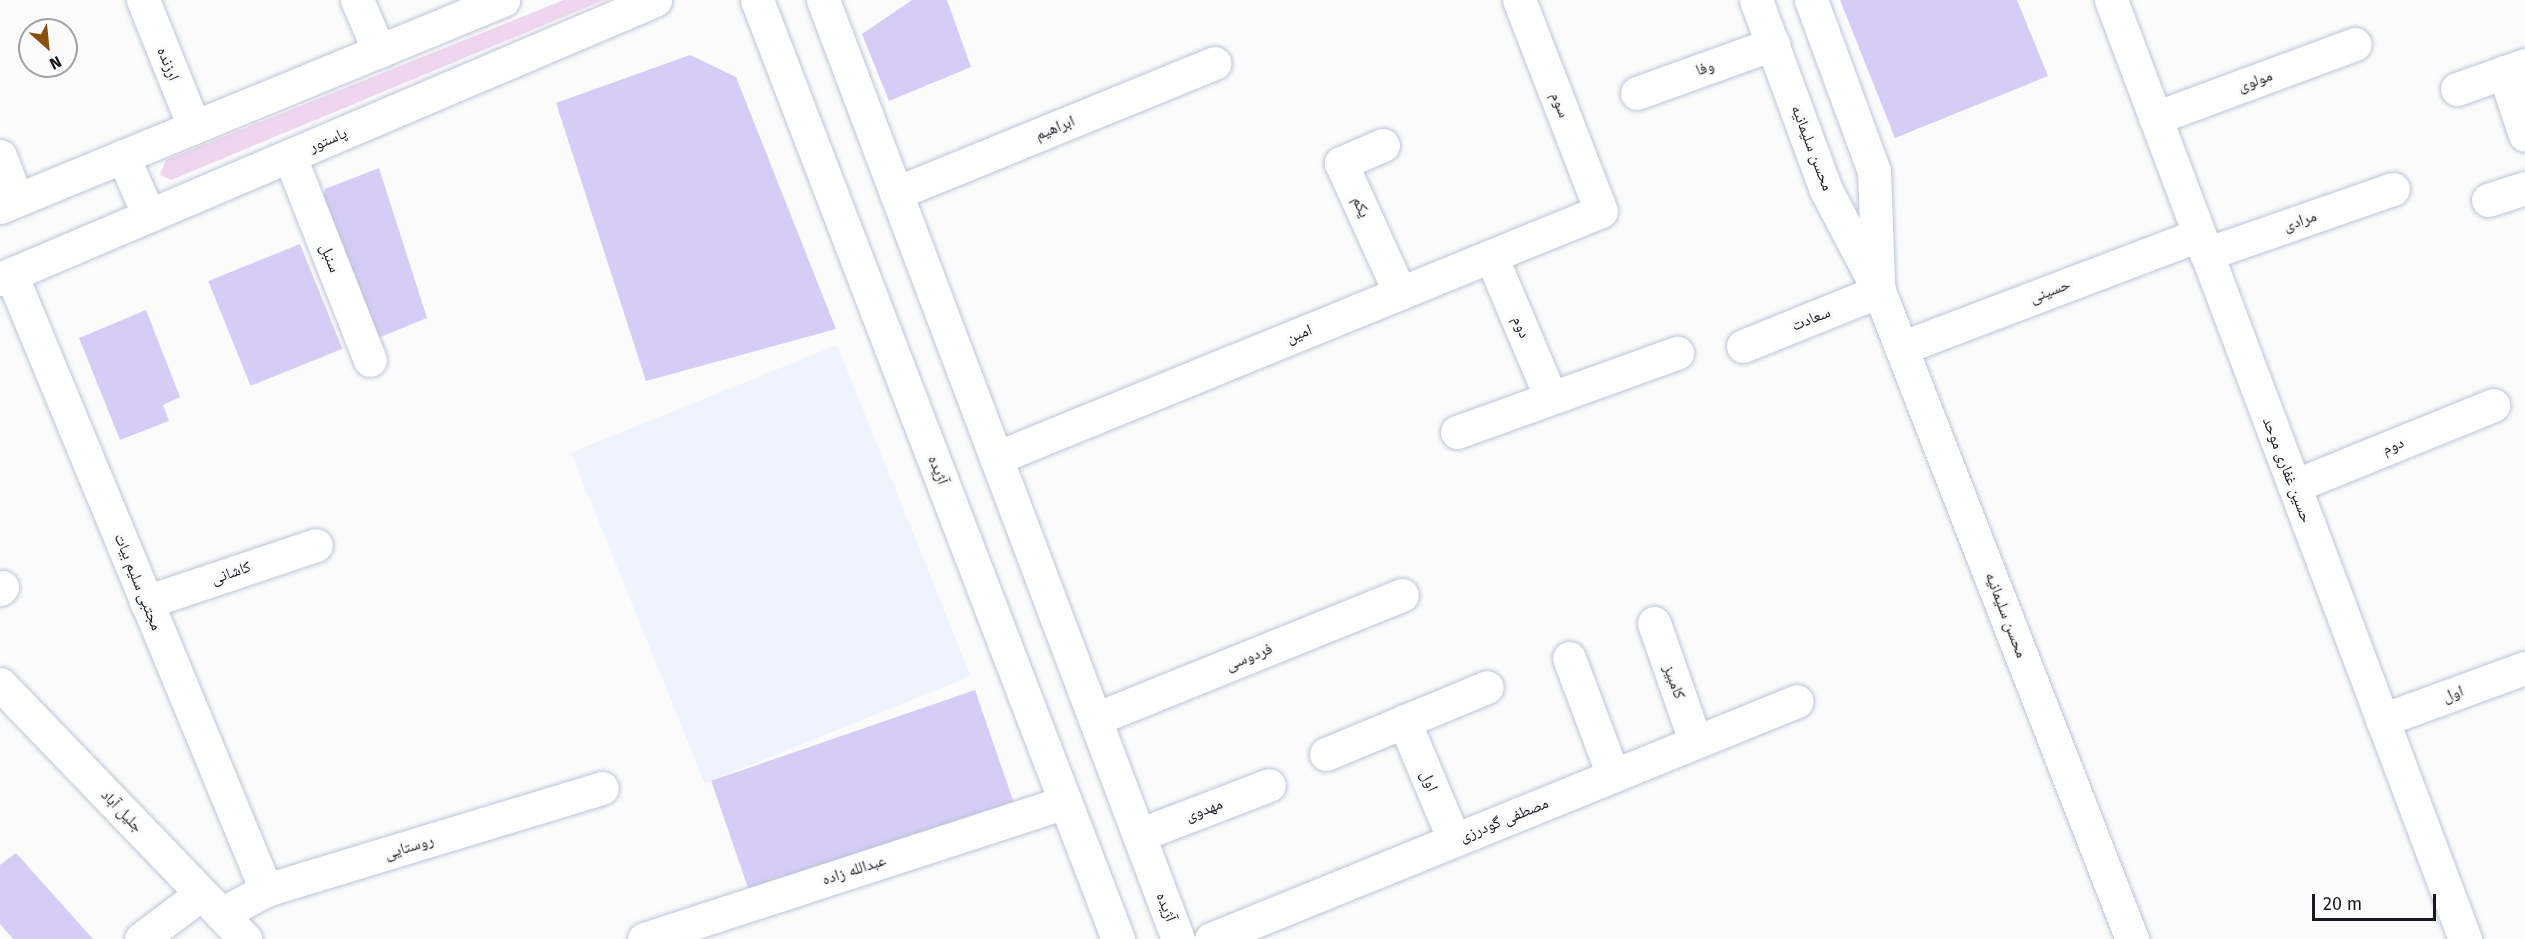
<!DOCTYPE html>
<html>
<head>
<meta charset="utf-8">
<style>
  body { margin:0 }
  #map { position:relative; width:2525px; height:939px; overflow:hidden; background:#fbfbfb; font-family:"Fira Sans","Noto Naskh Arabic",sans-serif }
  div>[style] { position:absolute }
  .built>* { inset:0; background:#eef3fe; transform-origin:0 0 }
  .green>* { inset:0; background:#efd6ee }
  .building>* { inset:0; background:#d6cdf6; transform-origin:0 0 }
  .roads { filter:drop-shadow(0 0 2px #bbc4d7) drop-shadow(0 0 2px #bbc4d7) }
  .minor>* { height:33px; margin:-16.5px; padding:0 16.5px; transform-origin:16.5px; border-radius:16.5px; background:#fff }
  .major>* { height:33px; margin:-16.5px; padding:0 16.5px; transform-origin:16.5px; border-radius:16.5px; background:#fff }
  span { translate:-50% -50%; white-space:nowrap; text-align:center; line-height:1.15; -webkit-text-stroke:6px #fbfbfb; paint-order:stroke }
  .street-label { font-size:16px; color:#171a21 }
  .north { position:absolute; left:18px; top:18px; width:60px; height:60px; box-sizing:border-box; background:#fbfbfb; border:2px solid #a0a1a4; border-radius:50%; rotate:153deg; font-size:16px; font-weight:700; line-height:24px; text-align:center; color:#171a21 }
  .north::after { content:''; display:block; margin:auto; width:21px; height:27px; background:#8a4f0c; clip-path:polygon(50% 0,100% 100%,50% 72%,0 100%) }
  .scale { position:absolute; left:2312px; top:894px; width:124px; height:27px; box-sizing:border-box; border:3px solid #171a21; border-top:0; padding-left:8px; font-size:18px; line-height:21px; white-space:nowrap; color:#171a21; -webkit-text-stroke:4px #fbfbfb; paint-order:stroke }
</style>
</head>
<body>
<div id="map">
  <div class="built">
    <div style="left:837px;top:345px;width:357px;height:287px;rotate:68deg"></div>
  </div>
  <div class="green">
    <div style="clip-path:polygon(564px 0,604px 0,171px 180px,160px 175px,166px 160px)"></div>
  </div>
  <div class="building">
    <div style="clip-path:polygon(912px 0,947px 0,971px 67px,889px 101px,862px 34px)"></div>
    <div style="clip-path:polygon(1840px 0,2017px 0,2048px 76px,1895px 138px)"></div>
    <div style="clip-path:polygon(690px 55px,736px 77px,836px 329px,646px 381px,556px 103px)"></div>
    <div style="clip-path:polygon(379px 168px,427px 318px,373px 340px,322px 206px,325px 189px)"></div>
    <div style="left:300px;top:244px;width:113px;height:99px;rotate:68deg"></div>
    <div style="clip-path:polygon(146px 310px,180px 397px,163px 405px,169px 421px,120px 440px,79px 338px)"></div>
    <div style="left:975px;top:690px;width:118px;height:279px;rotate:71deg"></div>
    <div style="clip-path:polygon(16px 853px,93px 939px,13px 939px,0 924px,0 865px)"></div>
  </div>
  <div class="roads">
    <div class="minor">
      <div style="left:143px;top:0;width:137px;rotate:68.1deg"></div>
      <div style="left:357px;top:0;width:56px;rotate:66.7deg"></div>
      <div style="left:1756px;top:0;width:202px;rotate:69.8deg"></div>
      <div style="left:1826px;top:190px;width:114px;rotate:62.3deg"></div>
      <div style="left:1879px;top:291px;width:696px;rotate:68.67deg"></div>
      <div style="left:1811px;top:0;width:182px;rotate:69.8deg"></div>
      <div style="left:1874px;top:171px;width:110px;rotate:87.9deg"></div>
      <div style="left:2111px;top:0;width:1004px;rotate:69.34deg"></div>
      <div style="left:2504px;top:72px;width:66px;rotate:71.6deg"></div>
      <div style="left:2457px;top:89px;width:72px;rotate:-19.4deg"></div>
      <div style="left:1637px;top:93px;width:145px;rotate:-19.8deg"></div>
      <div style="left:2155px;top:118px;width:213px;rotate:-20.3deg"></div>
      <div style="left:1383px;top:145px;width:46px;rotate:156.8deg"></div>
      <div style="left:1341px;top:163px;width:143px;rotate:65.6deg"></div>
      <div style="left:0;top:156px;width:47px;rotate:68.9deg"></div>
      <div style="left:290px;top:157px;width:218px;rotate:68.5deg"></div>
      <div style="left:896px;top:193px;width:344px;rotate:-22.2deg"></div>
      <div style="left:2488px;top:200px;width:39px;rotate:-18deg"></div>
      <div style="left:2206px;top:254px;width:198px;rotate:-19.2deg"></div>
      <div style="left:1491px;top:256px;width:154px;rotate:67.1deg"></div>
      <div style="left:11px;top:274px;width:667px;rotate:67.51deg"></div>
      <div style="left:1743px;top:346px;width:147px;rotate:-22deg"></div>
      <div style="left:1901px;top:348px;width:319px;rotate:-20.8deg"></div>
      <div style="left:1457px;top:432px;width:234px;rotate:-19.8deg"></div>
      <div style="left:996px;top:458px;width:653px;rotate:-22.21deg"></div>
      <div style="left:1601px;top:211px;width:226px;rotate:-111.2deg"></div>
      <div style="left:2294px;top:486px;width:215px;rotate:-22.1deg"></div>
      <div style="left:0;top:589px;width:3px;rotate:-45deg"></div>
      <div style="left:146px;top:602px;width:179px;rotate:-18.5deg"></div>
      <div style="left:1654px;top:623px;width:125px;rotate:70.8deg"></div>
      <div style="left:1569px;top:658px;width:125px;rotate:69.4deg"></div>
      <div style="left:0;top:684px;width:354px;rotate:46.1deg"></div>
      <div style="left:1095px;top:719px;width:331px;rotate:-22deg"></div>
      <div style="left:2382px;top:720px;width:152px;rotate:-20deg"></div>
      <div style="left:1404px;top:721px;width:129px;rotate:67.2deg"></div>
      <div style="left:1326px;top:754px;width:174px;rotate:-22.6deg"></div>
      <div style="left:1139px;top:835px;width:139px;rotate:-21deg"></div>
      <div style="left:221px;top:914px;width:51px;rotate:-28.1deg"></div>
      <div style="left:266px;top:890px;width:351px;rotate:-16.9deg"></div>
      <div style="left:141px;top:939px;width:75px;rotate:-36.9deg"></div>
      <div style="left:644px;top:939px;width:443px;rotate:-18deg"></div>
      <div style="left:1211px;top:939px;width:632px;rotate:-22.1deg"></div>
    </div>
    <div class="major">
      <div style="left:757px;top:0;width:1006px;rotate:68.97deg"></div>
      <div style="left:823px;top:0;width:1004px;rotate:69.29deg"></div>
      <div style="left:123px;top:156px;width:65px;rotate:66.6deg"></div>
      <div style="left:0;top:207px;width:544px;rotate:-22.37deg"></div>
      <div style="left:0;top:279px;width:712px;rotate:-23.07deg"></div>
    </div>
  </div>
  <div class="street-label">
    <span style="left:168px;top:64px;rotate:68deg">ارزنده</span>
    <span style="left:1705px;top:68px;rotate:-20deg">وفا</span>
    <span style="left:2255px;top:81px;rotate:-20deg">مولوی</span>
    <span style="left:1560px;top:105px;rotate:69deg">سوم</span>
    <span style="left:1055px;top:128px;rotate:-22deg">ابراهیم</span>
    <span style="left:328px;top:140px;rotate:-23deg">پاستور</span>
    <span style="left:1812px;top:148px;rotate:69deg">محسن سلیمانیه</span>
    <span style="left:1361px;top:207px;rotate:66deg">یکم</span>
    <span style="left:2300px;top:221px;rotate:-19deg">مرادی</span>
    <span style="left:330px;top:258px;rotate:68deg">سنبل</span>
    <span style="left:2050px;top:291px;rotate:-21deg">حسینی</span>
    <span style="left:1811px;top:319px;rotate:-22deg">سعادت</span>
    <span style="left:1521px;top:327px;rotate:67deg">دوم</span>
    <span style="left:1299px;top:334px;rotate:-22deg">امین</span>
    <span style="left:2393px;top:446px;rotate:-22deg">دوم</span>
    <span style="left:938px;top:470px;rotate:69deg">آژیده</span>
    <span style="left:2287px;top:470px;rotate:69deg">حسین غفاری موحد</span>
    <span style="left:231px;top:573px;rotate:-19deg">کاشانی</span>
    <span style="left:138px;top:582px;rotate:68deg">مجتبی سلیم بیات</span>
    <span style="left:2006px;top:615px;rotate:69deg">محسن سلیمانیه</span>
    <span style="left:1249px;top:657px;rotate:-22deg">فردوسی</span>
    <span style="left:1674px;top:682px;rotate:70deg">کامبیز</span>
    <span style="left:2453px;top:694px;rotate:-20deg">اول</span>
    <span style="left:1429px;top:781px;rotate:67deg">اول</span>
    <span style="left:1204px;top:810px;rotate:-21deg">مهدوی</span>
    <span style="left:122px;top:811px;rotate:46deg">جلیل آباد</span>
    <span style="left:1504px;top:820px;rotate:-22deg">مصطفی گودرزی</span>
    <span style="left:409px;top:847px;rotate:-17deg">روستایی</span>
    <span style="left:854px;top:870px;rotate:-18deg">عبدالله زاده</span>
    <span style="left:1166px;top:907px;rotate:69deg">آژیده</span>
  </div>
  <div class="north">N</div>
  <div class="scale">20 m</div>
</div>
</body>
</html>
